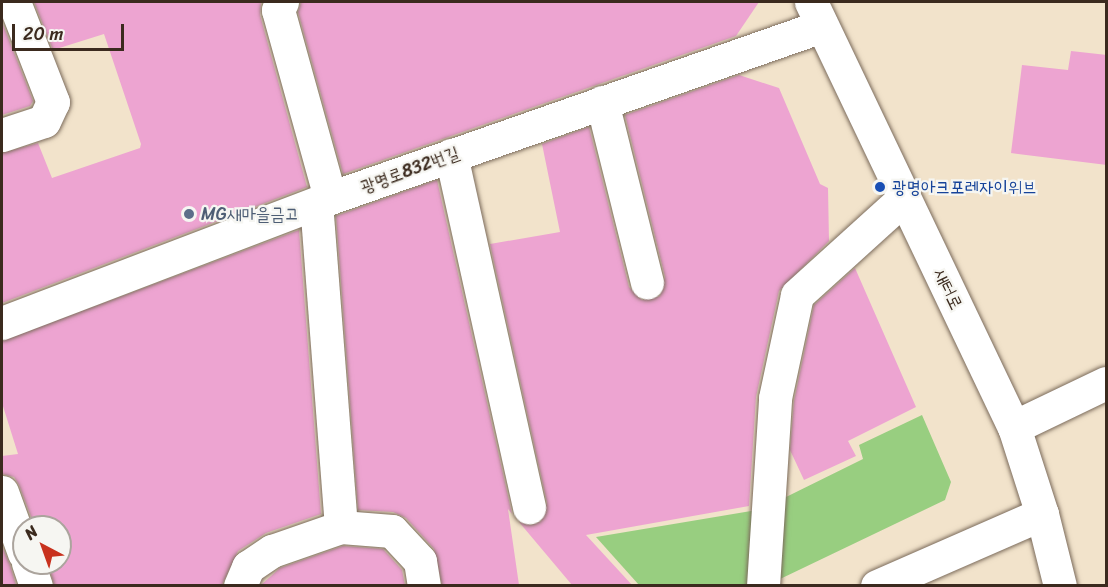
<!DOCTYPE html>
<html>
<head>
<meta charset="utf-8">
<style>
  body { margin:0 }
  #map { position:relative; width:1108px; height:587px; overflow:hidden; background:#f2e3cb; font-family:Sriracha,"Poor Story",sans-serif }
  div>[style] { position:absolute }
  .green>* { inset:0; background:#98ce80 }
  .building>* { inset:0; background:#eda4d1 }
  .roads { filter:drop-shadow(0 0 2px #7b6b5b) drop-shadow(0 0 2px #7b6b5b) }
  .minor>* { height:33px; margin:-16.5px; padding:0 16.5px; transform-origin:16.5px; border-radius:16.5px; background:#fff }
  .dots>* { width:16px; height:16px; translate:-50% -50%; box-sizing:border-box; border:3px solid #f6f6f2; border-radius:50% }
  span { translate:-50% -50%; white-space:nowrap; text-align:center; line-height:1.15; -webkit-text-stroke:4.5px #f6f6f2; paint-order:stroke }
  .street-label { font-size:18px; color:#3b2a1e }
  .transit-label { font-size:18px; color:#164399 }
  .left { translate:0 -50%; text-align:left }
  .service-label { font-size:18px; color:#4e5e75 }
  .frame { position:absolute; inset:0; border:3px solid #3b2a1e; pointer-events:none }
  .north { position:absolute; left:12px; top:515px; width:60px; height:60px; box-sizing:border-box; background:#f6f6f2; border:2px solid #aba49d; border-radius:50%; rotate:319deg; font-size:16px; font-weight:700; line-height:24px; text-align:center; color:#3b2a1e }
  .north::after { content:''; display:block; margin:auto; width:21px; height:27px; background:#c8321e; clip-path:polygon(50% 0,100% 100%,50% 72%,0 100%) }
  .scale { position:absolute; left:12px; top:24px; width:112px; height:27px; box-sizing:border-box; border:3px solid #3b2a1e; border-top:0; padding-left:8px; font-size:18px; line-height:21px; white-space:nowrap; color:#3b2a1e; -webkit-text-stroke:4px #f6f6f2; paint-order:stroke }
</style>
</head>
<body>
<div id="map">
  <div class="green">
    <div style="clip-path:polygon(922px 415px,951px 482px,945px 500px,778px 580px,782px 499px,863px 459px,859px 445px)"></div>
    <div style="clip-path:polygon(757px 510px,753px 585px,639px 585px,596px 537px)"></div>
  </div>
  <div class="building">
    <div style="clip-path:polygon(34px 2px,261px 2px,260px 15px,307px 187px,2px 303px,2px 153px,38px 143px,52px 178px,140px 148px,141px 144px,104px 34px,53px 50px)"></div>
    <div style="clip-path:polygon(301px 2px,759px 2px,736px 36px,343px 174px,298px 12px)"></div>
    <div style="clip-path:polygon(2px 22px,33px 101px,30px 106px,2px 115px)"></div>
    <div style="clip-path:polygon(1071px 51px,1107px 55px,1107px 165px,1011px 153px,1022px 65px,1068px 70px)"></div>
    <div style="clip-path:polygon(739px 75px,779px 88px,820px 184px,828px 188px,829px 241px,779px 291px,756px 397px,749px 506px,586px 535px,632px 585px,572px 585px,519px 522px,532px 525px,541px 521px,547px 503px,490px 244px,560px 232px,542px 144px,589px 127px,629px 287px,642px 300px,660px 296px,665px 277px,625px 115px)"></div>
    <div style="clip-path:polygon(437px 180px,512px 514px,508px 509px,519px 585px,442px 585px,434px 549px,406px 518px,393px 512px,358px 510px,336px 216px)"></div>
    <div style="clip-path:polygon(299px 230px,321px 514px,266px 533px,238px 551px,222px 585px,54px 585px,48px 563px,60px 563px,60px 527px,35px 527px,19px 485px,14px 477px,2px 474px,2px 456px,18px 454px,2px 403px,2px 341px)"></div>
    <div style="clip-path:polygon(855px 268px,916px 407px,848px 441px,856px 456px,804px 480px,790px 450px,794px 401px,814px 305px)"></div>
    <div style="clip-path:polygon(2px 546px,10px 565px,16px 585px,2px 585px)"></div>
    <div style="clip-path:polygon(343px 546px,383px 549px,402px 570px,405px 585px,261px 585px,280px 568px)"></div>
  </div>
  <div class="roads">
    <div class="minor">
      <div style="left:282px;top:2px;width:9px;rotate:117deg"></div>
      <div style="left:278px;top:10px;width:195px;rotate:74.5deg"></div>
      <div style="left:811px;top:2px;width:471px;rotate:64.5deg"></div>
      <div style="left:1014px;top:427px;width:91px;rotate:72.2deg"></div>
      <div style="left:1042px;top:514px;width:74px;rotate:76deg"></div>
      <div style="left:602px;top:102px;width:186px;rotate:76deg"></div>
      <div style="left:2px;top:135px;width:44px;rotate:-18.4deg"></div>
      <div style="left:44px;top:121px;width:21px;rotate:-65deg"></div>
      <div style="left:53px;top:102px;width:107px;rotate:-111.3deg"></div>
      <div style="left:451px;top:155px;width:361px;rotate:77.5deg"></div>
      <div style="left:2px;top:323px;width:351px;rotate:-20.9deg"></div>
      <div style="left:330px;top:198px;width:521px;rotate:-19.27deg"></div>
      <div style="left:1014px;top:427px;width:102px;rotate:-25.6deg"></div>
      <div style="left:2px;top:492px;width:65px;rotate:70.2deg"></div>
      <div style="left:341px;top:527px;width:51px;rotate:4.5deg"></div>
      <div style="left:392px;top:531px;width:41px;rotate:47deg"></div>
      <div style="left:420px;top:561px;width:25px;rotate:81deg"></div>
      <div style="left:28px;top:563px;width:24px;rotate:71deg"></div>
      <div style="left:240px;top:586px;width:21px;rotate:-67deg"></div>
      <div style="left:248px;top:567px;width:29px;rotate:-34deg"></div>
      <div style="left:272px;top:551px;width:73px;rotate:-19.2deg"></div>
      <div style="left:341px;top:527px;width:324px;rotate:-94.4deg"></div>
      <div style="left:763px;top:586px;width:188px;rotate:-86.3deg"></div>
      <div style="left:775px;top:398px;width:105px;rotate:-77.9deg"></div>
      <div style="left:797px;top:295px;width:144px;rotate:-42.2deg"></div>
      <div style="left:877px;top:586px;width:180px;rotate:-23.6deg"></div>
    </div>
  </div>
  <div class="dots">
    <div style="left:880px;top:187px;background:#1a4fb4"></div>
    <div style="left:189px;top:214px;background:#5c6f8a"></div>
  </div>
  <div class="street-label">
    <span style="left:410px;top:170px;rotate:-20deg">광명로832번길</span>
    <span style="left:948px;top:289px;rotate:64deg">새터로</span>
  </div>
  <div class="transit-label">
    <span class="left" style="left:892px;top:187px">광명아크포레자이위브</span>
  </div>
  <div class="service-label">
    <span class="left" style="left:201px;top:214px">MG새마을금고</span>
  </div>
  <div class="frame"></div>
  <div class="north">N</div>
  <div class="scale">20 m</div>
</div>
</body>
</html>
